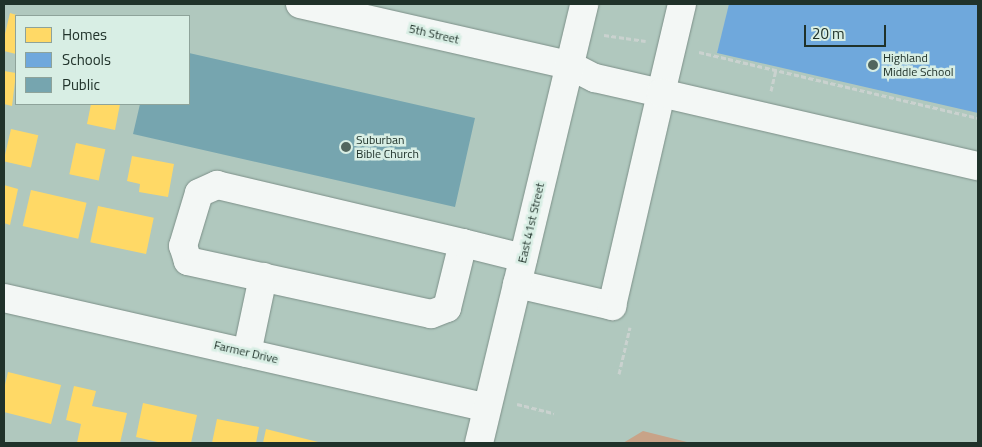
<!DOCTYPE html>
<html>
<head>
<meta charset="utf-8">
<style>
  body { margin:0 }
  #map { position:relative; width:982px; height:447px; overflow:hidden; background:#b0c8be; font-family:"Titillium Web",sans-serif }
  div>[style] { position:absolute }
  .green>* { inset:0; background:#c8a388 }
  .homes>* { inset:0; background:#ffd966; transform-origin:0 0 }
  .schools>* { inset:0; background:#6fa8dc }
  .public>* { inset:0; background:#76a5af }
  .path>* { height:3px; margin-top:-1.5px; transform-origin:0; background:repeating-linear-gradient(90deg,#cad2cf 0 5px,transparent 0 7.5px) }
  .roads { filter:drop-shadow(0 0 1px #7c8f88) drop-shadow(0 0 1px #7c8f88) }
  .minor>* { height:28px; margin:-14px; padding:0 14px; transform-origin:14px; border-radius:14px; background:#f3f7f5 }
  .dots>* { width:14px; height:14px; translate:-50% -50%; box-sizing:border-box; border:2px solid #d8eee4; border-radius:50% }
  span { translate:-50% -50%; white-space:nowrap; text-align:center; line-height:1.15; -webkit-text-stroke:5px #d8eee4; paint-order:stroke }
  .street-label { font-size:12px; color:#20322a }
  .poi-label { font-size:12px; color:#20322a }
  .left { translate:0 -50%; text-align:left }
  .frame { position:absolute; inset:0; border:5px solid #20322a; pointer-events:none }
  .legend { position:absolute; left:15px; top:15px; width:175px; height:90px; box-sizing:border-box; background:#d8eee4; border:1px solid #8ea39a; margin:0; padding:6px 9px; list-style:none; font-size:15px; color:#20322a }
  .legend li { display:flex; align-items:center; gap:10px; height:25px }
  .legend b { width:25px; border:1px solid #8ea39a }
  .scale { position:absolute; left:804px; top:25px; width:82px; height:22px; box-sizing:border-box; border:2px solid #20322a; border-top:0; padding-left:6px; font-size:15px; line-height:18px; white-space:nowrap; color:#20322a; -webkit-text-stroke:4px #d8eee4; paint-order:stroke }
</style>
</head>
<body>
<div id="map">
  <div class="green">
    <div style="clip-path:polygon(643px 431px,691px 443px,623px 443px)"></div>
  </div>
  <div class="homes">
    <div style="clip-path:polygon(10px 13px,20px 16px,16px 16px,16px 54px,4px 51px,4px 38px)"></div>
    <div style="clip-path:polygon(4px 71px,16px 73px,12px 106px,4px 104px)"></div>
    <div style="clip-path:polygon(91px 104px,120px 104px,115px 130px,87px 124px)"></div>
    <div style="left:11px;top:129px;width:28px;height:33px;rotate:13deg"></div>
    <div style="left:76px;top:143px;width:30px;height:32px;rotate:12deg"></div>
    <div style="clip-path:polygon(132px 156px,174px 164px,168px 197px,139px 192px,140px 184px,127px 181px)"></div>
    <div style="clip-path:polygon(4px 185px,18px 189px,10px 225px,4px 223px)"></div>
    <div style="left:31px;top:190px;width:57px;height:37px;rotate:13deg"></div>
    <div style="left:98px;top:206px;width:57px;height:37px;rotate:12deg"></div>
    <div style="clip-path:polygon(8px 372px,61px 385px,51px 424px,4px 412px,4px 389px)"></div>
    <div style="clip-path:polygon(74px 386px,96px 391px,92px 406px,127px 413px,120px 443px,77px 443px,81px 424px,66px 420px)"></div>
    <div style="clip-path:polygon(143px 403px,197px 415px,191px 443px,162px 443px,136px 437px)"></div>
    <div style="clip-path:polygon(217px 419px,259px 427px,256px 443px,212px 443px)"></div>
    <div style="clip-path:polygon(266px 429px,322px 443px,263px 443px)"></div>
  </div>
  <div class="schools">
    <div style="clip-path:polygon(729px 4px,978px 4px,978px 113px,717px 53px)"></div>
  </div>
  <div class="public">
    <div style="clip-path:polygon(189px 53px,475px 118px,455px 207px,133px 134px,140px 104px,189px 104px)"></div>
  </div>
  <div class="path">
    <div style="left:604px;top:35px;width:42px;rotate:8.1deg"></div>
    <div style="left:699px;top:52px;width:287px;rotate:13.3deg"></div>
    <div style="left:771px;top:91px;width:22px;rotate:-77deg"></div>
    <div style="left:619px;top:374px;width:48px;rotate:-76.8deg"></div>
    <div style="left:517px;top:404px;width:38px;rotate:14deg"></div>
  </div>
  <div class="roads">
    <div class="minor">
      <div style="left:300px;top:4px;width:276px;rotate:12.8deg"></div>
      <div style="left:569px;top:65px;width:29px;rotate:27deg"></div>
      <div style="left:595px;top:78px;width:68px;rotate:12.8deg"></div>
      <div style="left:661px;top:93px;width:91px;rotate:-76.7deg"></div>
      <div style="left:463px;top:243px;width:67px;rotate:103.8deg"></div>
      <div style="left:447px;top:308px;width:17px;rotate:159deg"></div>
      <div style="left:431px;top:314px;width:249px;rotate:-167.7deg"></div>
      <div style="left:188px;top:261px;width:16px;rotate:-108deg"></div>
      <div style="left:183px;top:246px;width:55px;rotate:-73.2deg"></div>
      <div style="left:199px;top:193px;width:20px;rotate:-24deg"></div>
      <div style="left:217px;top:185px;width:253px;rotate:13.3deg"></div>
      <div style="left:463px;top:243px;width:62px;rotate:14deg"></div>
      <div style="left:517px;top:284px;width:98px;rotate:13deg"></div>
      <div style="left:612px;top:306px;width:219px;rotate:-77deg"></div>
      <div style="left:661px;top:93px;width:325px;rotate:13deg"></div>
      <div style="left:4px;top:298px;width:495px;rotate:12.8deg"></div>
      <div style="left:247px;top:353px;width:78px;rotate:-78.1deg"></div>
      <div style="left:479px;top:443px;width:451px;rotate:-76.5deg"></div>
    </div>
  </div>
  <div class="dots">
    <div style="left:873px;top:65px;background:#52665e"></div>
    <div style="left:346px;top:147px;background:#52665e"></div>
  </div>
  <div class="street-label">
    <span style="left:434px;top:34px;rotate:13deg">5th Street</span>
    <span style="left:531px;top:223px;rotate:-77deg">East 41st Street</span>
    <span style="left:246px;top:352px;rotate:13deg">Farmer Drive</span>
  </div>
  <div class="poi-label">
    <span class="left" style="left:883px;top:65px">Highland<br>Middle School</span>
    <span class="left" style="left:356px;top:147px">Suburban<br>Bible Church</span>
  </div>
  <div class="frame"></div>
  <ul class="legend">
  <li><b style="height:14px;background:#ffd966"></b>Homes</li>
  <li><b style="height:14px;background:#6fa8dc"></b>Schools</li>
  <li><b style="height:14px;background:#76a5af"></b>Public</li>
  </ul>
  <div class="scale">20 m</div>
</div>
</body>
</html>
